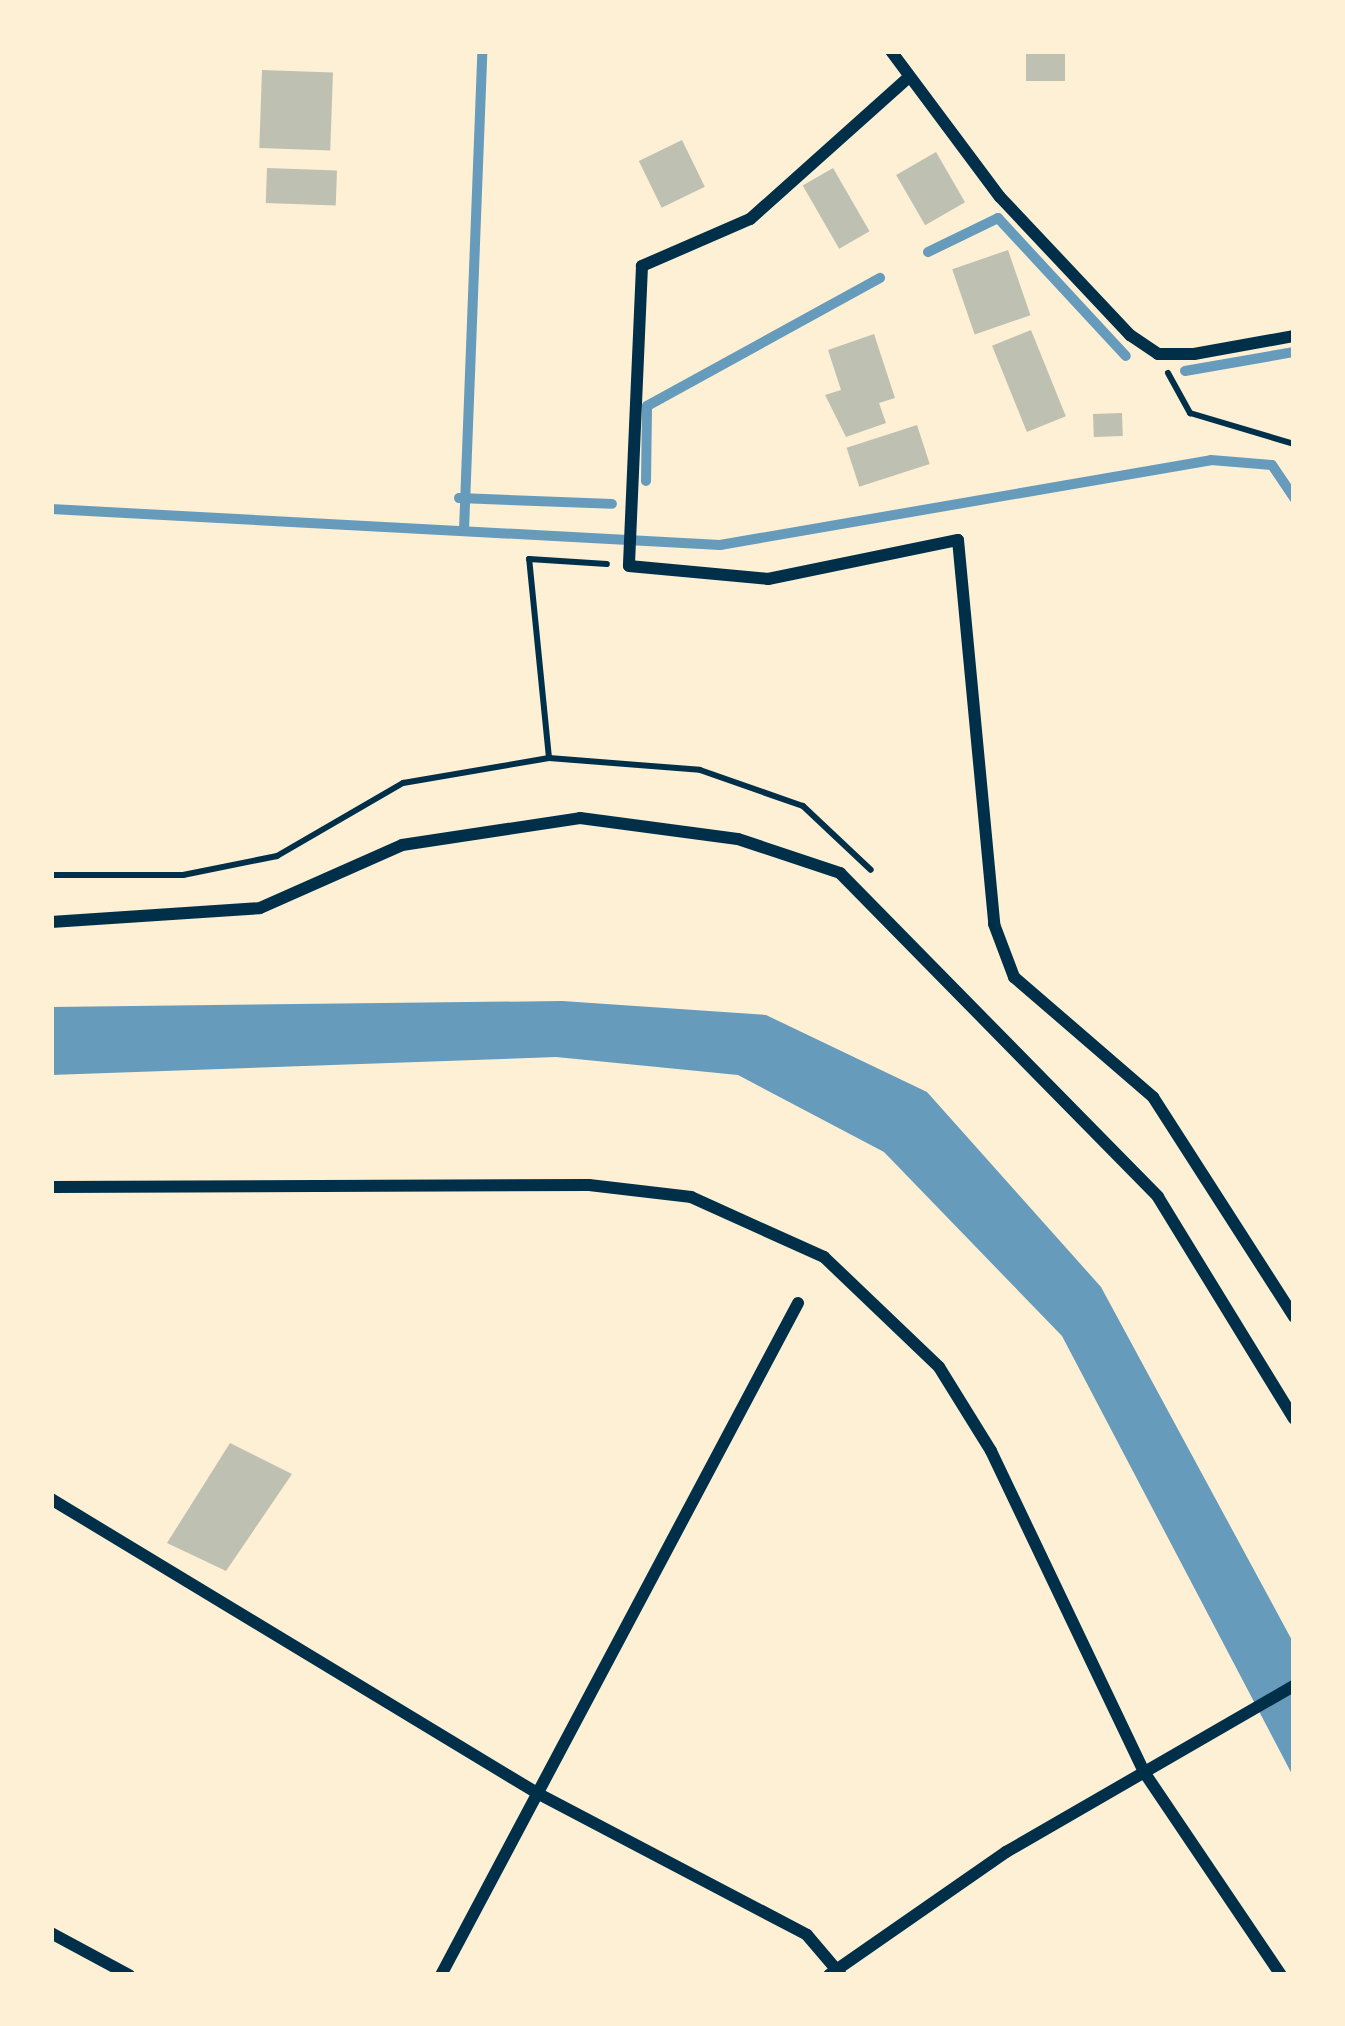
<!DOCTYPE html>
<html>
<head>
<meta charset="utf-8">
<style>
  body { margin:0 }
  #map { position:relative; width:1345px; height:2026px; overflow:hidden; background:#fdf0d5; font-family:Lora,serif }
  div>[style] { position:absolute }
  .water>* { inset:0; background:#669bbc }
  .stream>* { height:10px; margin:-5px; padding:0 5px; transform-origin:5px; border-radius:5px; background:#669bbc }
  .building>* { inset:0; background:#bec0b2; transform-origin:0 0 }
  .path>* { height:6px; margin:-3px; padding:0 3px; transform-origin:3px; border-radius:3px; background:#003049 }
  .minor>* { height:12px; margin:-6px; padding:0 6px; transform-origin:6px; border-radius:6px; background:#003049 }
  span { translate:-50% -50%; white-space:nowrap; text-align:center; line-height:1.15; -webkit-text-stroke:12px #fdf0d5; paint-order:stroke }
  .frame { position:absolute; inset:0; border:54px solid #fdf0d5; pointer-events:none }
</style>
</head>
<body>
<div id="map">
  <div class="water">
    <div style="clip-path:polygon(562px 1001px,766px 1015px,927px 1092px,1101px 1287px,1294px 1644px,1294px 1778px,1062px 1336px,884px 1152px,738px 1075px,556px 1057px,51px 1075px,51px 1007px)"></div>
  </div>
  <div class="stream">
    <div style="left:928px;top:252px;width:78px;rotate:-25.9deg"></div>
    <div style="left:998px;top:218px;width:188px;rotate:47.2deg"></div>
    <div style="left:1185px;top:371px;width:111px;rotate:-9.9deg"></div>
    <div style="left:646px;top:481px;width:75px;rotate:-89.2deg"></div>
    <div style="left:647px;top:406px;width:266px;rotate:-28.8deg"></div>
    <div style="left:459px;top:498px;width:153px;rotate:2.2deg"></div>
    <div style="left:51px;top:509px;width:670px;rotate:3.08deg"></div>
    <div style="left:720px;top:545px;width:498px;rotate:-9.8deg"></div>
    <div style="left:1211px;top:460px;width:61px;rotate:4.7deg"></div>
    <div style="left:1272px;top:465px;width:40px;rotate:56deg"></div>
    <div style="left:464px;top:530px;width:479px;rotate:-87.8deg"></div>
  </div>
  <div class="building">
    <div style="left:1026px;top:51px;width:39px;height:30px"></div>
    <div style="left:262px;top:70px;width:71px;height:78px;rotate:2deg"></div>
    <div style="left:682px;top:140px;width:52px;height:48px;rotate:64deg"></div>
    <div style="left:936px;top:152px;width:58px;height:46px;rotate:60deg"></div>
    <div style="left:267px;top:168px;width:70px;height:35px;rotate:2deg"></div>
    <div style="left:833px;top:168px;width:73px;height:35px;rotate:60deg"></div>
    <div style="left:1008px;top:250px;width:69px;height:59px;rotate:71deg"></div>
    <div style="left:1031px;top:330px;width:93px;height:42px;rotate:68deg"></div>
    <div style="clip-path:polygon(874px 334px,895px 398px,879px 403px,886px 423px,846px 437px,825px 395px,841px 390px,828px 350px)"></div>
    <div style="left:1122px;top:413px;width:23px;height:29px;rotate:88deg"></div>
    <div style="left:917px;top:425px;width:41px;height:74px;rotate:72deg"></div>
    <div style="clip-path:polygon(230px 1443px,292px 1474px,226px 1571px,167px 1543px)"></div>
  </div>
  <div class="path">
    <div style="left:1168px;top:373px;width:46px;rotate:61.2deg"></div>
    <div style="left:1190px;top:413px;width:109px;rotate:16.6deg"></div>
    <div style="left:549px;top:758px;width:200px;rotate:-95.7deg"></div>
    <div style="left:529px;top:559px;width:78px;rotate:3.7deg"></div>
    <div style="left:51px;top:875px;width:132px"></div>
    <div style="left:183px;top:875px;width:96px;rotate:-11.4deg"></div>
    <div style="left:277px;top:856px;width:146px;rotate:-30.1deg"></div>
    <div style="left:403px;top:783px;width:148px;rotate:-9.7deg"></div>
    <div style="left:549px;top:758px;width:151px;rotate:4.5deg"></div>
    <div style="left:700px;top:770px;width:109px;rotate:19.3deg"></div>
    <div style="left:803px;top:806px;width:93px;rotate:43.3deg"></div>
  </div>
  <div class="minor">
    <div style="left:891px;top:51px;width:182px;rotate:53.3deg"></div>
    <div style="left:1000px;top:197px;width:190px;rotate:46.7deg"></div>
    <div style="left:1130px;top:335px;width:34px;rotate:34deg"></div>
    <div style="left:1158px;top:354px;width:36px"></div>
    <div style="left:1194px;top:354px;width:102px;rotate:-10.2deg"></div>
    <div style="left:909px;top:77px;width:213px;rotate:138.2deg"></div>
    <div style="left:750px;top:219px;width:118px;rotate:156.5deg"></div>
    <div style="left:642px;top:266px;width:300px;rotate:92.5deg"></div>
    <div style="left:629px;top:566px;width:140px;rotate:5.3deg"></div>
    <div style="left:768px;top:579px;width:194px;rotate:-11.6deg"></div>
    <div style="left:958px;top:540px;width:386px;rotate:84.6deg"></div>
    <div style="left:994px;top:924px;width:57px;rotate:69.3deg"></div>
    <div style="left:1014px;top:977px;width:184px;rotate:40.8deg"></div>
    <div style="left:1153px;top:1097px;width:261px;rotate:57.3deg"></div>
    <div style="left:51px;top:922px;width:209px;rotate:-3.8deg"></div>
    <div style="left:260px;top:908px;width:155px;rotate:-23.9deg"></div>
    <div style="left:402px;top:845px;width:180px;rotate:-8.6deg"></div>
    <div style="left:580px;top:818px;width:159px;rotate:7.6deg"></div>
    <div style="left:738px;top:839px;width:108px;rotate:18.4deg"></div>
    <div style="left:840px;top:873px;width:454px;rotate:45.5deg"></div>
    <div style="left:1158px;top:1197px;width:260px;rotate:58.5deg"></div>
    <div style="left:51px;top:1187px;width:538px;rotate:-0.21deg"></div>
    <div style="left:589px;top:1185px;width:103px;rotate:6.7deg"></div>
    <div style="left:691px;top:1197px;width:146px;rotate:24.3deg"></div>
    <div style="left:824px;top:1257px;width:159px;rotate:43.7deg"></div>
    <div style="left:939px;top:1367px;width:99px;rotate:58.2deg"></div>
    <div style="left:991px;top:1451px;width:356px;rotate:64.5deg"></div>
    <div style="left:1144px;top:1772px;width:245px;rotate:56deg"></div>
    <div style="left:51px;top:1499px;width:568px;rotate:31.17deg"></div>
    <div style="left:537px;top:1793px;width:305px;rotate:27.7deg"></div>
    <div style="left:807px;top:1935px;width:52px;rotate:49.6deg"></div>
    <div style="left:51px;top:1933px;width:89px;rotate:28.3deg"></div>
    <div style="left:441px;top:1975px;width:761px;rotate:-62.02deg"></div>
    <div style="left:829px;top:1975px;width:216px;rotate:-34.8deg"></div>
    <div style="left:1006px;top:1852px;width:332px;rotate:-30deg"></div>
  </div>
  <div class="frame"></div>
</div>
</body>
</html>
